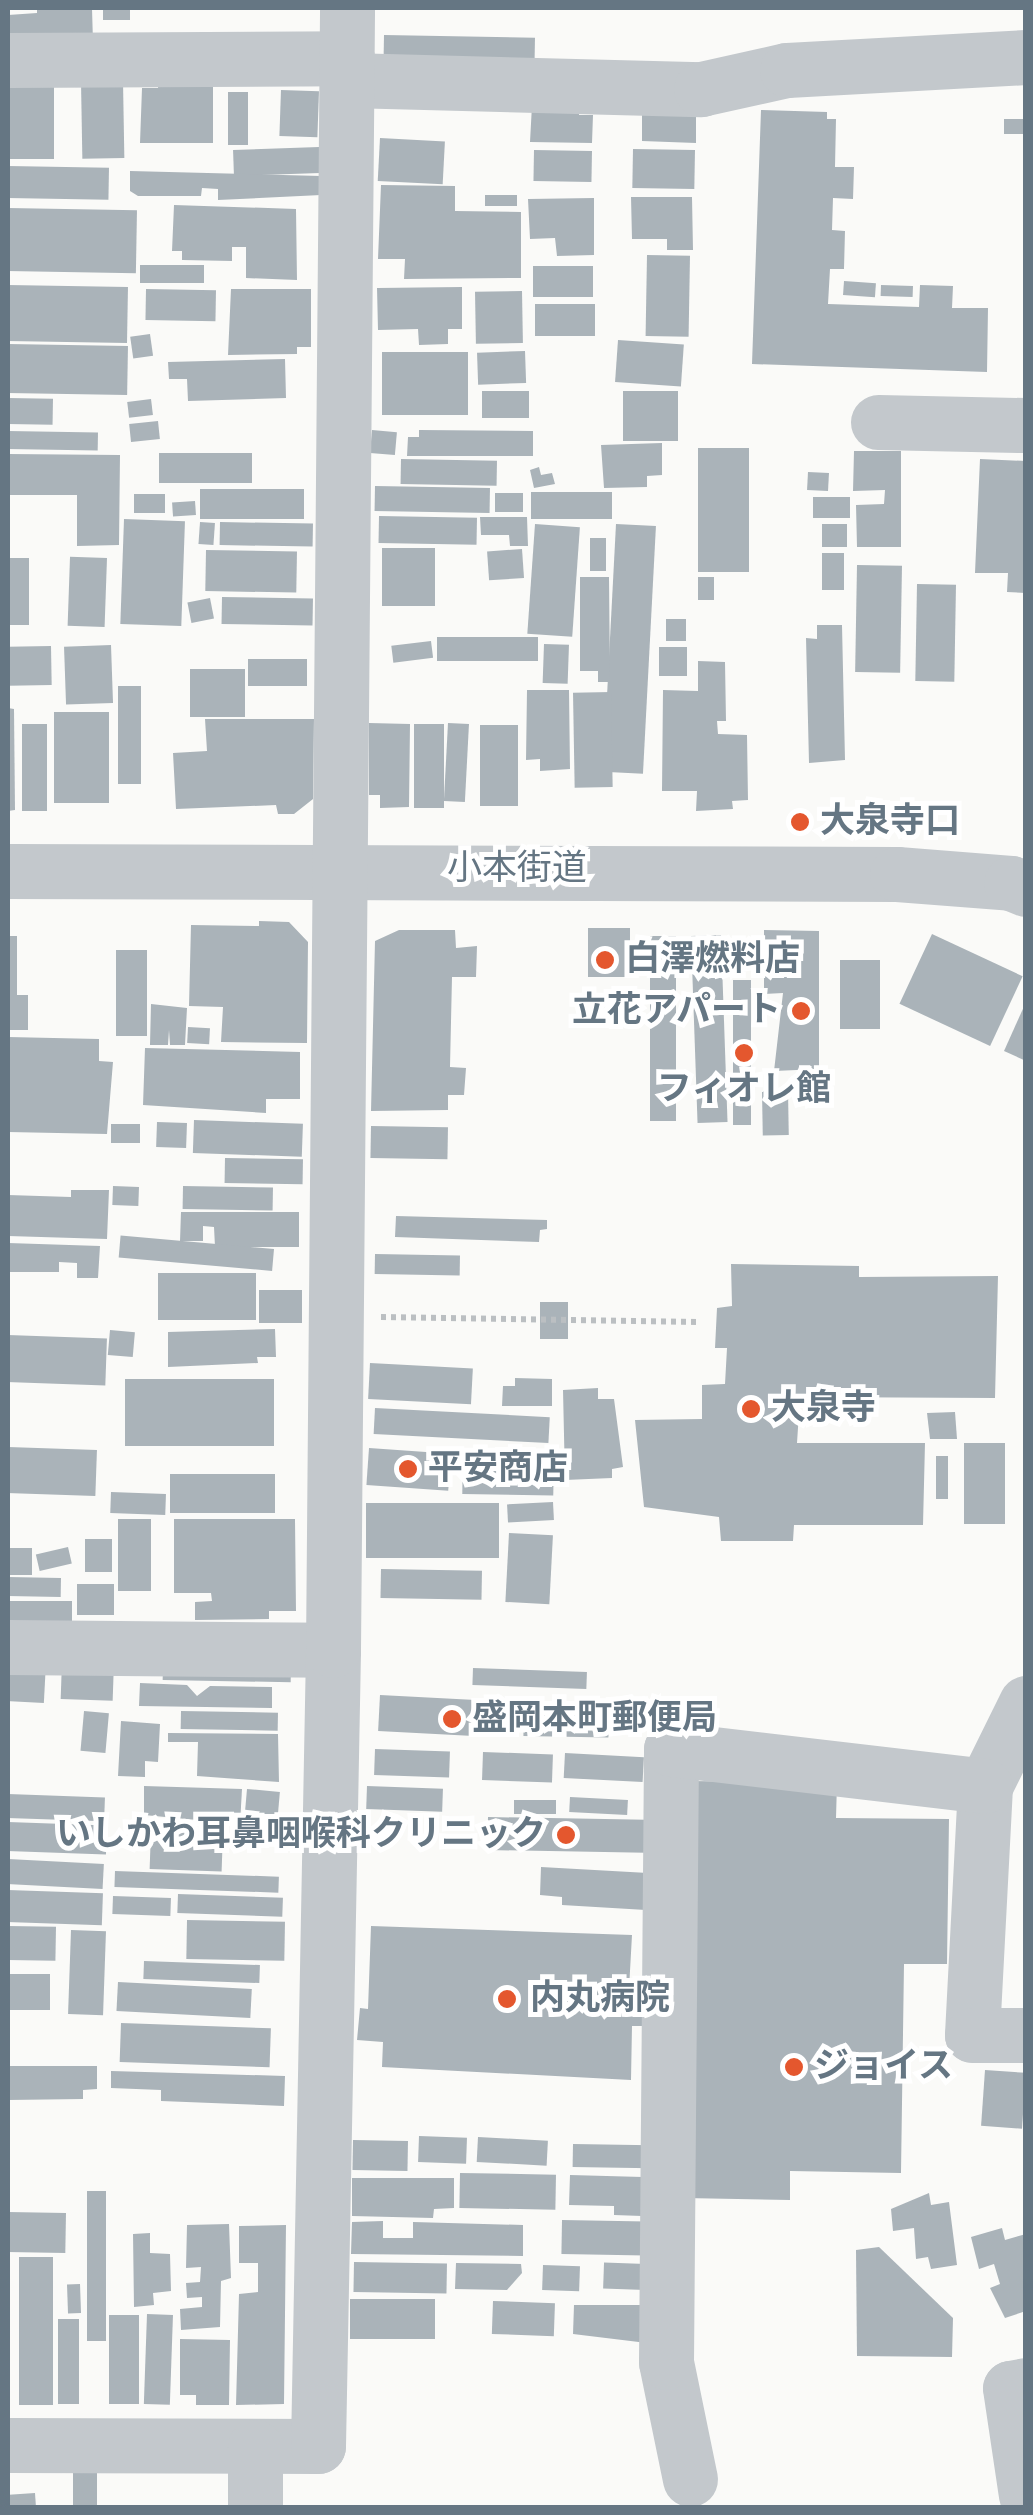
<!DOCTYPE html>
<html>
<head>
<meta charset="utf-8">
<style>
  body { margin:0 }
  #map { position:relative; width:1033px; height:2515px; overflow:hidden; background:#fafaf8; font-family:"Sofia Sans Condensed","Noto Sans JP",sans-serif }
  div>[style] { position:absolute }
  .building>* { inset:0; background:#aab3b9; transform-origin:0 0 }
  .path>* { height:6px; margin-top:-3px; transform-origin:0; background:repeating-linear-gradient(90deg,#bbbfc2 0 5px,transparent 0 10px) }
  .minor>* { height:55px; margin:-27.5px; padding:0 27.5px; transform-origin:27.5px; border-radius:27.5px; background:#c3c8cc }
  .dots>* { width:28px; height:28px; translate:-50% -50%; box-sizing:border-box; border:5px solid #fff; border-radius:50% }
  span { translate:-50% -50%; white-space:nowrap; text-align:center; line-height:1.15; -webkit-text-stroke:10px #fff; paint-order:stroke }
  .poi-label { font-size:35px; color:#657683; font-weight:700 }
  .left { translate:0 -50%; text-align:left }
  .right { translate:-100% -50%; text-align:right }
  .street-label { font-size:35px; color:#657683 }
  .frame { position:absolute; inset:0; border:10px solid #657683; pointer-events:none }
</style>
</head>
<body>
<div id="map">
  <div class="building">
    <div style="clip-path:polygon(37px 8px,92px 8px,93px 42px,8px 48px,8px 15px,37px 13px)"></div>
    <div style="left:103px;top:8px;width:27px;height:12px"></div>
    <div style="left:384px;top:35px;width:151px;height:30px;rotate:1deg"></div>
    <div style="clip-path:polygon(159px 75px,213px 75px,213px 143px,140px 143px,142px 88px,158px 88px)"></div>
    <div style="left:123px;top:81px;width:77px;height:42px;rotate:89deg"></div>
    <div style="left:8px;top:85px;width:46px;height:74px"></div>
    <div style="left:281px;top:90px;width:38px;height:46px;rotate:2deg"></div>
    <div style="left:228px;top:92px;width:20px;height:53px"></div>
    <div style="clip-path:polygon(696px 97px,696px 143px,642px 141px,642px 106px)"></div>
    <div style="clip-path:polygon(532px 105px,579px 106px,579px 115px,593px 115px,592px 143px,530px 142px)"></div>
    <div style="clip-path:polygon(761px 110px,827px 112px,827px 119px,836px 119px,835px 167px,854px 167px,853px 199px,833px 198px,832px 230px,845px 231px,844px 269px,830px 269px,828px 304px,919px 307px,920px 285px,953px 286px,952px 308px,988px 308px,987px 372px,752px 364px)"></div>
    <div style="left:1026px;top:119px;width:15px;height:22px;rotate:90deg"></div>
    <div style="left:380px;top:138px;width:65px;height:43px;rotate:3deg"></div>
    <div style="left:319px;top:147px;width:26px;height:86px;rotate:88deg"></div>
    <div style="left:633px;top:149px;width:62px;height:39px;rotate:1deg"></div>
    <div style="left:534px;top:150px;width:58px;height:31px;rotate:1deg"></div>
    <div style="left:8px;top:166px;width:101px;height:32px;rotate:1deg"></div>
    <div style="clip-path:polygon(130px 171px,321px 176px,321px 195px,218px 200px,218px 189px,202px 188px,201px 196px,138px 196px,130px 191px)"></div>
    <div style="clip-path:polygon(381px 185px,455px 186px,455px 211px,521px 212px,521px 278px,404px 279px,405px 259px,378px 259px)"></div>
    <div style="left:485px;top:195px;width:32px;height:11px"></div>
    <div style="clip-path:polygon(631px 197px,692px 197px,693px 250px,667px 250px,667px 239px,632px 239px)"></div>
    <div style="clip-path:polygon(594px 198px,594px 255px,557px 256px,555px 238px,530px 239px,528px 199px)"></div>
    <div style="clip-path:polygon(174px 205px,296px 209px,297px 280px,246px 278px,246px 247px,232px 247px,232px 261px,182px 260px,182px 251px,172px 251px)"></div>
    <div style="left:8px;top:208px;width:129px;height:63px;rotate:1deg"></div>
    <div style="left:647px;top:255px;width:43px;height:81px;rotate:1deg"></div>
    <div style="left:204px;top:265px;width:18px;height:64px;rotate:90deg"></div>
    <div style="left:533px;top:266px;width:60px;height:31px"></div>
    <div style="left:844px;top:281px;width:32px;height:14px;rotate:4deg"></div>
    <div style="left:8px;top:285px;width:120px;height:56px;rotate:1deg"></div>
    <div style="left:881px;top:285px;width:32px;height:11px;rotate:2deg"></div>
    <div style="clip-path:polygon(462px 287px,462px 329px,448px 329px,448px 344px,419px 345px,418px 329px,378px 330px,377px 288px)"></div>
    <div style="left:146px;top:289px;width:70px;height:31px;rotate:1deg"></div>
    <div style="clip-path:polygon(231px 289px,311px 289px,311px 347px,297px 347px,297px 354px,228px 355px)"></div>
    <div style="left:522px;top:291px;width:52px;height:47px;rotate:89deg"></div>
    <div style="left:535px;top:304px;width:60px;height:32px"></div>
    <div style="left:150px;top:334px;width:22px;height:20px;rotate:82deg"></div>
    <div style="left:618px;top:340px;width:66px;height:42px;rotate:4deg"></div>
    <div style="left:8px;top:344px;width:120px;height:49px;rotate:1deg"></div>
    <div style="left:525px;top:351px;width:32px;height:48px;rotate:88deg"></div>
    <div style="left:382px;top:352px;width:86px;height:63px"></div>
    <div style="clip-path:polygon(285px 359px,286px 398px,188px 401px,187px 379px,169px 379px,168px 362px)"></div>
    <div style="left:482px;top:391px;width:47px;height:27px"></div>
    <div style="left:623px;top:391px;width:55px;height:50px"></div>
    <div style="left:8px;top:398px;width:45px;height:26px;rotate:1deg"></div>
    <div style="left:151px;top:399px;width:16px;height:24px;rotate:83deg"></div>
    <div style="left:158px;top:421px;width:18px;height:29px;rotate:84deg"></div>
    <div style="left:372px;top:430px;width:25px;height:23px;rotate:5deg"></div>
    <div style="clip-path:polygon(419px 430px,533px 431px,533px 456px,407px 456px,408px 437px,419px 437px)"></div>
    <div style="left:8px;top:431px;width:90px;height:18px;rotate:1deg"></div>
    <div style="clip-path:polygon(662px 443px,662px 475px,647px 476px,647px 487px,604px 488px,601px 445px)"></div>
    <div style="left:698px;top:448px;width:51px;height:124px"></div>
    <div style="clip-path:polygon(854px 451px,901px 451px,901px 547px,857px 547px,856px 505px,884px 504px,885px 490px,853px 491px)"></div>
    <div style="left:159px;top:453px;width:93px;height:30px"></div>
    <div style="clip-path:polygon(8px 454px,120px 455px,119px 545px,77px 546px,77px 495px,8px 495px)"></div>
    <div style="left:401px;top:459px;width:96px;height:25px;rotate:1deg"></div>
    <div style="clip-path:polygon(980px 459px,1026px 461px,1026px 593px,1007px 592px,1008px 573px,975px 573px)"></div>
    <div style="clip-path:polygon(539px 467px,541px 475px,552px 473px,555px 484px,534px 488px,530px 470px)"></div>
    <div style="left:808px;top:472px;width:21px;height:18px;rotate:3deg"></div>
    <div style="left:375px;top:486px;width:115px;height:25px;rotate:1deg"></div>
    <div style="left:200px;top:489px;width:104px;height:30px"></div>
    <div style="left:612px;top:492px;width:27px;height:81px;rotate:90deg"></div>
    <div style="left:523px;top:493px;width:19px;height:28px;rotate:90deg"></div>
    <div style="left:134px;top:494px;width:31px;height:19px"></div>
    <div style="left:813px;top:497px;width:37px;height:21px"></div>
    <div style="left:195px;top:501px;width:14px;height:23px;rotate:86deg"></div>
    <div style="left:379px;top:516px;width:98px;height:27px;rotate:1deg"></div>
    <div style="clip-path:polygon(480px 517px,527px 517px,528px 546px,510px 546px,509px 535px,481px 535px)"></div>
    <div style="left:124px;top:519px;width:61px;height:105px;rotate:2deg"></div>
    <div style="left:200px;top:522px;width:15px;height:22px;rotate:4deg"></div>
    <div style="left:220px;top:522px;width:93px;height:23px;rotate:1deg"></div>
    <div style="left:535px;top:524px;width:45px;height:110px;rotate:4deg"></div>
    <div style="left:616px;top:524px;width:40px;height:248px;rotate:3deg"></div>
    <div style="left:822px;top:524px;width:25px;height:23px"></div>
    <div style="left:590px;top:538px;width:16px;height:33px"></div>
    <div style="left:382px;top:548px;width:53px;height:58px"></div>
    <div style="left:522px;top:549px;width:29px;height:35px;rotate:86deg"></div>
    <div style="left:206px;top:550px;width:91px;height:41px;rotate:1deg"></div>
    <div style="left:822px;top:553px;width:22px;height:37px"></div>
    <div style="left:8px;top:558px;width:21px;height:67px"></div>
    <div style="left:107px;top:558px;width:69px;height:37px;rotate:92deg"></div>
    <div style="left:857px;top:565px;width:45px;height:107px;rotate:1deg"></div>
    <div style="clip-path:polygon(580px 577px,609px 577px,610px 682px,598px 682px,598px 671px,580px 671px)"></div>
    <div style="left:698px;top:577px;width:16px;height:23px"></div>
    <div style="left:917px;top:584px;width:39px;height:97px;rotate:1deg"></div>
    <div style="left:222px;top:597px;width:91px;height:27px;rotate:1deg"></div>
    <div style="left:210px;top:598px;width:21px;height:23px;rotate:79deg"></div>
    <div style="left:666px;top:619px;width:20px;height:22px"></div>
    <div style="clip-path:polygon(817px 625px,842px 625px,845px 760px,809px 763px,806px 638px,817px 639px)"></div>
    <div style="left:437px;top:637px;width:101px;height:24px"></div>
    <div style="left:431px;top:641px;width:17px;height:40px;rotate:83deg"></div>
    <div style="left:544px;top:644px;width:25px;height:39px;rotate:2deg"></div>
    <div style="left:111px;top:645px;width:58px;height:47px;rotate:88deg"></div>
    <div style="left:51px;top:646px;width:39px;height:43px;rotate:89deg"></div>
    <div style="left:659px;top:647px;width:28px;height:29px"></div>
    <div style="left:248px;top:659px;width:59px;height:27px"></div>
    <div style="clip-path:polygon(698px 661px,725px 662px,726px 721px,717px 721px,718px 734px,747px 735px,748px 800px,732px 801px,733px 809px,696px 811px,697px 791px,662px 791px,663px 690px,698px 691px)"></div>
    <div style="left:190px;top:669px;width:55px;height:48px"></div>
    <div style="left:118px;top:686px;width:23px;height:98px"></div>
    <div style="clip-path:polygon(527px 690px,569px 690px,570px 769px,540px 771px,540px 759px,526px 760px)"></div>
    <div style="left:611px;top:692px;width:95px;height:38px;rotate:89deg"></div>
    <div style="clip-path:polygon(8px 708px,14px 709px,15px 810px,8px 811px)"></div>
    <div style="left:54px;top:712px;width:55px;height:91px"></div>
    <div style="clip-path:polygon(205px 719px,314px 719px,313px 799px,294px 814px,278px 814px,276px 805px,176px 809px,173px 753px,207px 751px)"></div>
    <div style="clip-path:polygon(369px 723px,410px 724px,409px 807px,380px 808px,380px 795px,369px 795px)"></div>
    <div style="left:448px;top:723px;width:21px;height:78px;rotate:3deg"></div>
    <div style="left:22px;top:724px;width:25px;height:87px"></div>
    <div style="left:414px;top:724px;width:30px;height:84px"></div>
    <div style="left:480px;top:725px;width:38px;height:81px"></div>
    <div style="clip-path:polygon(259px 921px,289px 922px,308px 942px,307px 1043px,221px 1042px,223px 1007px,189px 1006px,191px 925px,259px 926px)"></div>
    <div style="left:588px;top:928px;width:42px;height:49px"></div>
    <div style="clip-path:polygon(399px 930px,455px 930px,456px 948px,477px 946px,476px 977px,452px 977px,450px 1067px,466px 1068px,464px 1095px,448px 1095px,448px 1110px,371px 1111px,375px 941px)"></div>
    <div style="clip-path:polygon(764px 930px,819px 931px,819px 1069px,774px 1071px,783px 993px,764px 994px)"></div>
    <div style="left:932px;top:934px;width:100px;height:77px;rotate:25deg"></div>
    <div style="left:721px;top:935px;width:187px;height:30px;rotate:88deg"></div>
    <div style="clip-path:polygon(8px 936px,17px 936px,17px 995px,28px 995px,28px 1030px,8px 1030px)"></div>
    <div style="left:650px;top:936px;width:26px;height:185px"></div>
    <div style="left:116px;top:950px;width:31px;height:86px"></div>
    <div style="left:840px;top:960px;width:40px;height:69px"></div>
    <div style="left:733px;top:980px;width:18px;height:145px"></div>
    <div style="clip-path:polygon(1026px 1002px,1026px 1061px,1004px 1051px)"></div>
    <div style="clip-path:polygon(151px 1004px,187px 1008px,185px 1045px,170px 1045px,169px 1030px,168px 1045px,150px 1045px)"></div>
    <div style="left:188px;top:1027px;width:22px;height:16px;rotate:3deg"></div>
    <div style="clip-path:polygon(8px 1037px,99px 1039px,99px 1061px,113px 1062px,107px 1134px,8px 1132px)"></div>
    <div style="clip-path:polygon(145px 1048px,300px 1052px,300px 1099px,266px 1099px,266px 1113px,143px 1105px)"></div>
    <div style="left:788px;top:1091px;width:44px;height:26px;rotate:89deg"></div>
    <div style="left:194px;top:1120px;width:109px;height:33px;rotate:2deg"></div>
    <div style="left:157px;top:1122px;width:30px;height:25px;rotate:2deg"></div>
    <div style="left:111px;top:1124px;width:29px;height:19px"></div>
    <div style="left:371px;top:1126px;width:77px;height:32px;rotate:1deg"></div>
    <div style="left:225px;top:1158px;width:78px;height:25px;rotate:1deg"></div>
    <div style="left:113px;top:1186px;width:26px;height:19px;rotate:2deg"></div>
    <div style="left:183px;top:1186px;width:90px;height:23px;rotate:1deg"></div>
    <div style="clip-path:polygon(71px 1190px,109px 1190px,107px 1239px,8px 1236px,8px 1195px,71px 1197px)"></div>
    <div style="clip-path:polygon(181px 1212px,299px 1212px,299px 1247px,215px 1247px,214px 1227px,203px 1226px,203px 1241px,180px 1241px)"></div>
    <div style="clip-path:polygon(396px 1216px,547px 1220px,547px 1229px,540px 1230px,539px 1242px,395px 1237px)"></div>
    <div style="clip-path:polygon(8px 1243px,100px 1246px,98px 1278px,77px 1278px,77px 1263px,59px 1262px,59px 1272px,8px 1272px)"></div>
    <div style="left:274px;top:1249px;width:22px;height:154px;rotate:95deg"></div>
    <div style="left:375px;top:1254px;width:85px;height:20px;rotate:1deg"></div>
    <div style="clip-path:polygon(731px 1264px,859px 1266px,859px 1277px,998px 1276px,995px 1398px,800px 1397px,797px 1443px,925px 1443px,923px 1525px,794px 1525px,793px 1541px,721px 1541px,719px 1517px,644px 1507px,635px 1420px,702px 1419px,702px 1385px,725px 1384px,727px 1348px,715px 1348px,717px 1308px,732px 1306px)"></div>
    <div style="left:158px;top:1273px;width:98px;height:47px"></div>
    <div style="left:259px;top:1290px;width:43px;height:33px"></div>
    <div style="left:540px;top:1302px;width:28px;height:37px"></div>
    <div style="clip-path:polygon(275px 1329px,276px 1357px,257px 1357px,258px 1363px,168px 1367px,168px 1332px)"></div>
    <div style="left:110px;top:1330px;width:25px;height:25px;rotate:5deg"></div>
    <div style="left:8px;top:1335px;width:99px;height:47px;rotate:2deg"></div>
    <div style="left:370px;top:1363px;width:103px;height:36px;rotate:3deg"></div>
    <div style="clip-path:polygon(515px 1378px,552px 1379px,552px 1406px,502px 1406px,503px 1386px,515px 1386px)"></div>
    <div style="left:125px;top:1379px;width:149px;height:67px"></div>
    <div style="clip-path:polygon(598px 1388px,598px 1399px,614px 1399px,623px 1467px,612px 1469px,612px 1478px,565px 1480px,563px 1390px)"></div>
    <div style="left:375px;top:1408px;width:175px;height:26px;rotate:3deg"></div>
    <div style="clip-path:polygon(955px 1412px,957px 1439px,930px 1439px,927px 1413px)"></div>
    <div style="left:964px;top:1443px;width:41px;height:81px"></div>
    <div style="left:8px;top:1447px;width:89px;height:46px;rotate:2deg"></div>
    <div style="left:369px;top:1448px;width:82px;height:37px;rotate:4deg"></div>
    <div style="left:463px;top:1452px;width:91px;height:42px;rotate:1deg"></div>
    <div style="left:936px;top:1456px;width:12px;height:43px"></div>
    <div style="left:170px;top:1474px;width:105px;height:39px"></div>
    <div style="left:111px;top:1492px;width:55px;height:21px;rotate:2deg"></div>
    <div style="left:553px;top:1502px;width:18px;height:46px;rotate:87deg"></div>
    <div style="left:366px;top:1503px;width:133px;height:55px"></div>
    <div style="left:118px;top:1519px;width:33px;height:72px"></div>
    <div style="clip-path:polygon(174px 1519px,295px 1519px,296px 1611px,269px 1611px,269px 1619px,195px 1620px,195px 1602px,212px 1601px,211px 1593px,174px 1593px)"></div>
    <div style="left:509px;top:1533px;width:44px;height:69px;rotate:3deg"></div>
    <div style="left:85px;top:1539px;width:27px;height:33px"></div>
    <div style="left:68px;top:1547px;width:17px;height:33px;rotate:77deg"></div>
    <div style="left:8px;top:1548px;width:24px;height:27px"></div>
    <div style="left:381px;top:1569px;width:101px;height:29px;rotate:1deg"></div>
    <div style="left:8px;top:1577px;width:53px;height:19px;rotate:1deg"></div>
    <div style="left:77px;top:1584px;width:37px;height:31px"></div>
    <div style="left:8px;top:1601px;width:64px;height:20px"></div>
    <div style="left:8px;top:1661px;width:38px;height:40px;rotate:3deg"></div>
    <div style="left:62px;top:1661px;width:52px;height:38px;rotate:2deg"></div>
    <div style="left:163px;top:1662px;width:128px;height:18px;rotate:1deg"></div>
    <div style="left:473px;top:1668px;width:114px;height:17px;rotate:2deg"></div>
    <div style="clip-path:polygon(140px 1683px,187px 1685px,197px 1696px,210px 1686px,272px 1687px,272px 1708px,139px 1706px)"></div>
    <div style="left:380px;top:1695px;width:110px;height:36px;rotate:3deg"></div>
    <div style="left:524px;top:1702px;width:85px;height:34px;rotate:1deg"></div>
    <div style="left:84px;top:1711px;width:25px;height:40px;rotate:5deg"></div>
    <div style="left:181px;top:1711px;width:97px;height:18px;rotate:1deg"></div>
    <div style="clip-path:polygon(121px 1721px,160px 1724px,158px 1762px,145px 1761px,145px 1777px,118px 1776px)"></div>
    <div style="clip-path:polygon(168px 1733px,278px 1734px,279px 1782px,197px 1776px,198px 1742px,168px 1742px)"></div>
    <div style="left:375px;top:1749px;width:75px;height:26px;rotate:2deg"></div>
    <div style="left:483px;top:1752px;width:70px;height:28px;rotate:2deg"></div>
    <div style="left:565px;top:1753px;width:79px;height:25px;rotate:3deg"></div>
    <div style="clip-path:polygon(689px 1781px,837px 1783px,836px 1818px,949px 1819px,947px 1964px,904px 1964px,901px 2173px,790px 2171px,790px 2200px,684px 2198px)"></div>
    <div style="clip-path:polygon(144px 1786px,242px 1789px,240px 1824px,144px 1815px)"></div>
    <div style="left:367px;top:1786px;width:76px;height:23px;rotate:2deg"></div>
    <div style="left:247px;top:1789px;width:33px;height:36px;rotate:5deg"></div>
    <div style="left:8px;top:1794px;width:97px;height:24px;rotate:2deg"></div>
    <div style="left:570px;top:1797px;width:58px;height:15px;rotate:3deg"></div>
    <div style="left:514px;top:1800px;width:42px;height:14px"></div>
    <div style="left:488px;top:1817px;width:158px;height:33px;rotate:1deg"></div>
    <div style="left:8px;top:1822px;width:99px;height:29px;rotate:2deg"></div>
    <div style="left:151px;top:1830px;width:72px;height:39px;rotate:2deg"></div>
    <div style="left:8px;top:1859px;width:96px;height:25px;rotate:3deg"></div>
    <div style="clip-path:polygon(541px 1867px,648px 1873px,646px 1910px,562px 1905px,562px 1897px,540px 1895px)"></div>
    <div style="left:115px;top:1871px;width:164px;height:16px;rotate:2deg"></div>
    <div style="left:8px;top:1890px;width:95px;height:32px;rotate:2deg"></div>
    <div style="left:178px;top:1894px;width:105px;height:19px;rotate:2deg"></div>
    <div style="left:113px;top:1896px;width:58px;height:18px;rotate:2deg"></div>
    <div style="left:187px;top:1920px;width:98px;height:39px;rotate:1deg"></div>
    <div style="left:8px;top:1926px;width:48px;height:34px;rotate:1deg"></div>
    <div style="clip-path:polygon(371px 1926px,632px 1935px,629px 1989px,646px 1988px,645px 2026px,632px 2026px,631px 2080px,382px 2067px,383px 2042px,357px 2040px,360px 2008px,368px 2009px)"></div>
    <div style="left:71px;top:1930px;width:35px;height:84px;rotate:2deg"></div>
    <div style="left:144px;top:1961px;width:116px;height:18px;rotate:2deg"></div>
    <div style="left:8px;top:1974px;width:42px;height:36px"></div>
    <div style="left:118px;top:1982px;width:134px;height:29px;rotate:3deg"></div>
    <div style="left:121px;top:2023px;width:150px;height:39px;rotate:2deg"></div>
    <div style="clip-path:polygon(8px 2066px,97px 2066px,97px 2089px,83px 2090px,83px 2099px,8px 2100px)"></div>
    <div style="left:985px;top:2070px;width:41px;height:56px;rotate:4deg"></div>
    <div style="clip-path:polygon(111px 2071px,285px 2076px,284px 2106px,161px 2101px,161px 2090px,111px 2088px)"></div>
    <div style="left:419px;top:2136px;width:48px;height:26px;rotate:2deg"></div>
    <div style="left:478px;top:2137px;width:70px;height:25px;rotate:3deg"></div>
    <div style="left:353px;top:2140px;width:55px;height:30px;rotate:1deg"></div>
    <div style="left:573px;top:2144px;width:78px;height:23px;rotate:1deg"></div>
    <div style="left:460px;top:2173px;width:96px;height:35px;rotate:1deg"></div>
    <div style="clip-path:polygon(570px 2175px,643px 2177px,642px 2216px,614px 2215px,614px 2206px,569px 2205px)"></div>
    <div style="clip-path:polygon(352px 2178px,454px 2178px,454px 2208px,434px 2209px,433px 2218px,352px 2216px)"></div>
    <div style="left:87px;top:2191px;width:19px;height:150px"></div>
    <div style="clip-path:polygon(929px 2193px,931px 2205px,949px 2202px,957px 2265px,931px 2269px,928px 2257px,916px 2259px,914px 2228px,893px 2231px,891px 2209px)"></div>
    <div style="left:8px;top:2212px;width:58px;height:40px;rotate:1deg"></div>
    <div style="left:562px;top:2220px;width:84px;height:34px;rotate:1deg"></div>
    <div style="clip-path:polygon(383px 2221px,383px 2238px,413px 2238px,413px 2222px,523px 2225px,523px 2256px,351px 2254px,352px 2222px)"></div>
    <div style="clip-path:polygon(229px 2224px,231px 2278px,221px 2281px,220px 2327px,181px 2330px,180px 2309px,202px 2307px,202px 2297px,187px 2298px,186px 2283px,200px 2282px,201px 2267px,186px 2268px,187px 2225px)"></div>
    <div style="clip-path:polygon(286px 2225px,284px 2404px,236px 2405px,239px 2294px,258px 2292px,258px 2263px,239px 2263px,239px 2226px)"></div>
    <div style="clip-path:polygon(1002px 2228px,1005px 2240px,1026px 2234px,1026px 2311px,1005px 2318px,990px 2288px,1000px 2284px,994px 2264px,979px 2269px,971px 2237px)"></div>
    <div style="clip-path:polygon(150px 2233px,150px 2253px,170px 2254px,171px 2291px,153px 2293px,154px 2305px,134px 2307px,133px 2234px)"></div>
    <div style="clip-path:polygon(879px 2247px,953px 2318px,952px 2357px,857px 2356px,856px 2250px)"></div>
    <div style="left:19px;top:2257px;width:34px;height:148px"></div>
    <div style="left:354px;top:2262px;width:93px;height:30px;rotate:1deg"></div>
    <div style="clip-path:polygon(456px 2263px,521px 2264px,522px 2273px,507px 2290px,455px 2289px)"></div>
    <div style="left:646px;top:2264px;width:26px;height:42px;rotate:92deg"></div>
    <div style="left:543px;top:2265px;width:37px;height:25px;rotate:2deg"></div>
    <div style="left:80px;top:2284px;width:29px;height:13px;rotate:88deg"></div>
    <div style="left:435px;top:2299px;width:40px;height:85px;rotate:90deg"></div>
    <div style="left:493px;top:2301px;width:62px;height:33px;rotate:2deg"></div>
    <div style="clip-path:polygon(574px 2305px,648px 2305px,647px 2343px,573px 2334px)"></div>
    <div style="left:147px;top:2314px;width:26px;height:90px;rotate:2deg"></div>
    <div style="left:109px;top:2315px;width:30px;height:89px"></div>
    <div style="left:58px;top:2319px;width:21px;height:85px"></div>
    <div style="clip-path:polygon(180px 2339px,230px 2340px,229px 2405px,196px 2405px,196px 2395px,180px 2395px)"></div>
    <div style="left:73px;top:2471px;width:24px;height:37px"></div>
    <div style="left:35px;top:2493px;width:15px;height:26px;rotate:86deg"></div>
  </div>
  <div class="path">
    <div style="left:381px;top:1317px;width:317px;rotate:0.9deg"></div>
  </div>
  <div class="minor">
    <div style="left:8px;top:60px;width:339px;rotate:-0.3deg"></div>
    <div style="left:348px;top:80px;width:353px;rotate:1.5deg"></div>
    <div style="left:701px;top:89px;width:88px;rotate:-12.5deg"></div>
    <div style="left:787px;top:70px;width:239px;rotate:-3.1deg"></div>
    <div style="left:878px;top:422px;width:148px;rotate:1.2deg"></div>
    <div style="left:8px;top:871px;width:889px;rotate:0.19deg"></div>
    <div style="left:897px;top:874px;width:114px;rotate:4.5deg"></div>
    <div style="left:1011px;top:883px;width:16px;rotate:22deg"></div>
    <div style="left:8px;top:1647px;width:325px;rotate:0.5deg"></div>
    <div style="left:1026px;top:1703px;width:93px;rotate:116.3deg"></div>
    <div style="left:985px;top:1786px;width:249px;rotate:93deg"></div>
    <div style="left:972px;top:2035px;width:54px"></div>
    <div style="left:1026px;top:2385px;width:16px;rotate:169deg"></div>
    <div style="left:1010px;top:2388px;width:108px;rotate:81.5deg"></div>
    <div style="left:8px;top:2445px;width:310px;rotate:0.2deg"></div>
    <div style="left:318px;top:2446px;width:796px;rotate:-88.92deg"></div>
    <div style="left:333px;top:1650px;width:1642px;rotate:-89.51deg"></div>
    <div style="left:690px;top:2479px;width:119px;rotate:-101.6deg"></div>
    <div style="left:666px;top:2362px;width:613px;rotate:-89.53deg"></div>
    <div style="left:671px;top:1749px;width:316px;rotate:6.7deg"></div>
    <div style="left:255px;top:2508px;width:61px;rotate:-90deg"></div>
  </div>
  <div class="dots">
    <div style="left:800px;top:822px;background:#e4572e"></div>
    <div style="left:605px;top:960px;background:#e4572e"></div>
    <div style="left:801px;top:1011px;background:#e4572e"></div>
    <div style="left:744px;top:1053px;background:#e4572e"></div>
    <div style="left:751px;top:1409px;background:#e4572e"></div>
    <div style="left:408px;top:1469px;background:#e4572e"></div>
    <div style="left:452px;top:1719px;background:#e4572e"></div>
    <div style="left:566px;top:1835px;background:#e4572e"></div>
    <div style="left:507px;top:1999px;background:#e4572e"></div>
    <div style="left:794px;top:2067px;background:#e4572e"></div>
  </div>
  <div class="poi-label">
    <span class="left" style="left:820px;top:822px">大泉寺口</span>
    <span class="left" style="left:625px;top:960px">白澤燃料店</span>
    <span class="right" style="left:781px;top:1011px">立花アパート</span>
    <span style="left:744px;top:1090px">フィオレ館</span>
    <span class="left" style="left:771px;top:1409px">大泉寺</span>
    <span class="left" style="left:428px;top:1469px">平安商店</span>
    <span class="left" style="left:472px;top:1719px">盛岡本町郵便局</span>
    <span class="right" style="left:546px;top:1835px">いしかわ耳鼻咽喉科クリニック</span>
    <span class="left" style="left:530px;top:1999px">内丸病院</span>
    <span class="left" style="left:814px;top:2067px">ジョイス</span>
  </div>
  <div class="street-label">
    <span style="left:517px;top:869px">小本街道</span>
  </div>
  <div class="frame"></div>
</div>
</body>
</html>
